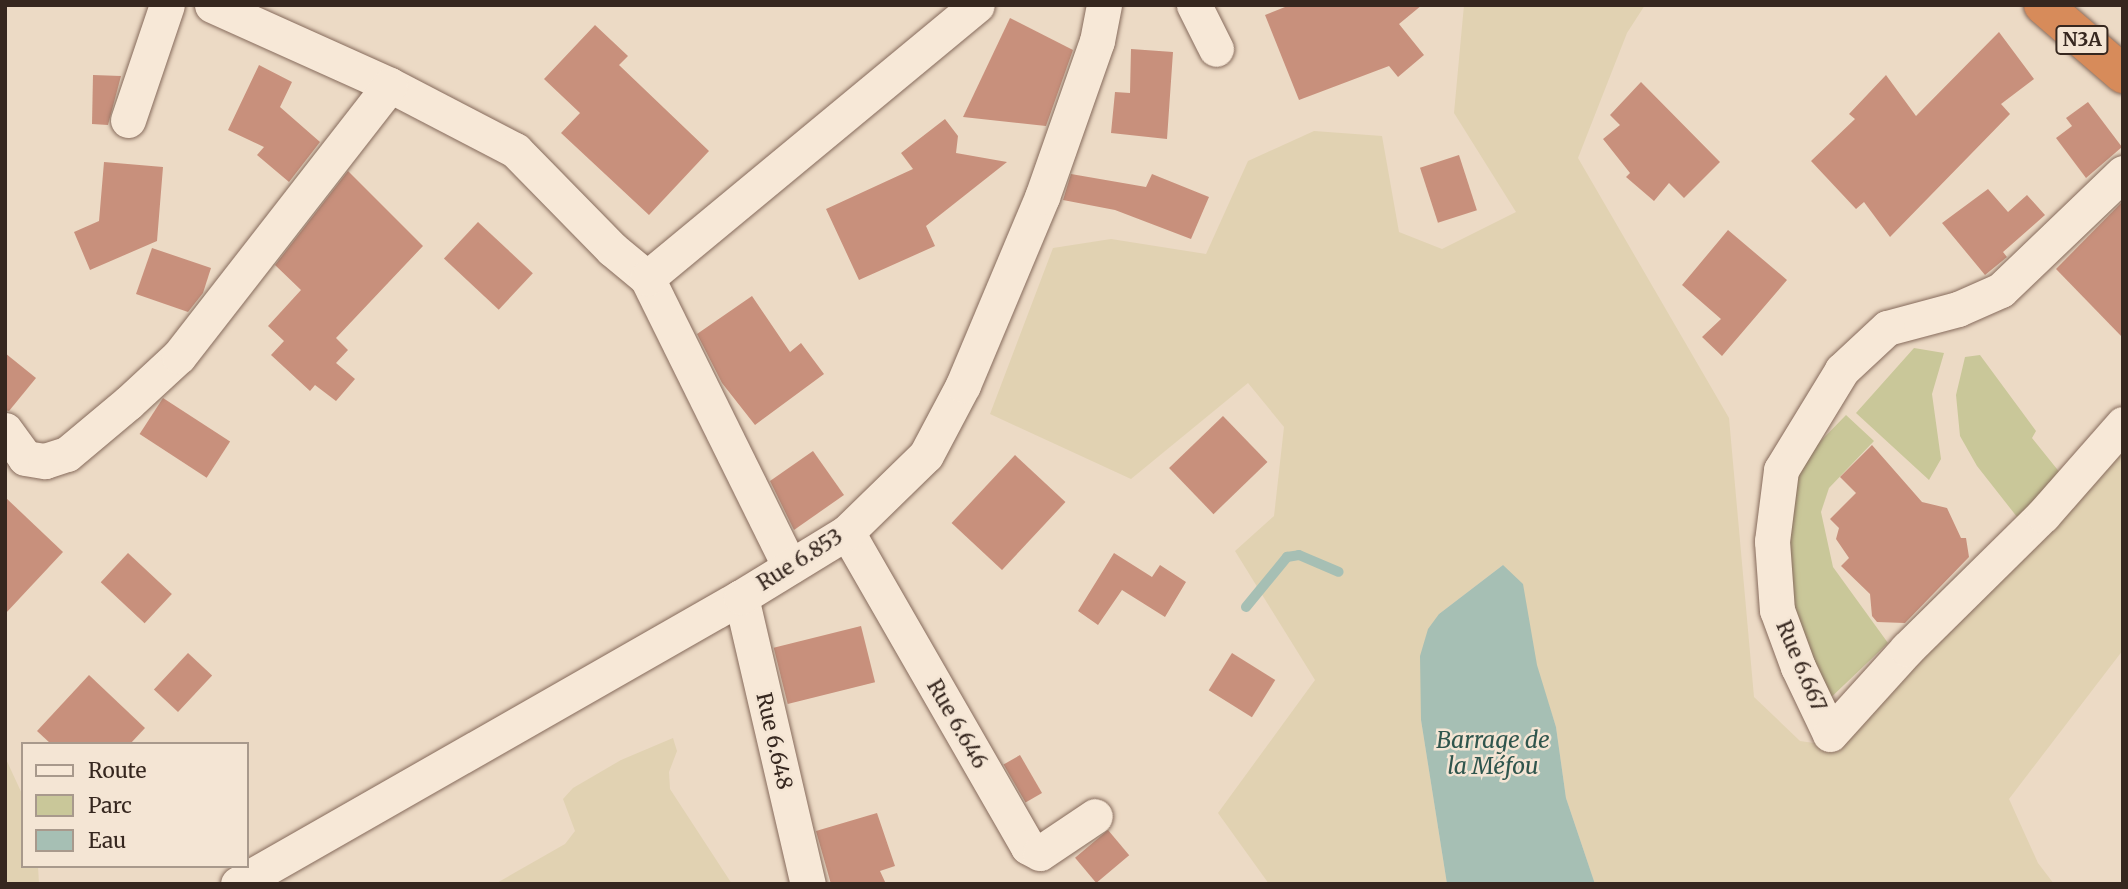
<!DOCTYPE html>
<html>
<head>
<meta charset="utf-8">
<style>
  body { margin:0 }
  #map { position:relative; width:2128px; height:889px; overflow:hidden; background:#ecdac5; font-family:Merriweather,serif }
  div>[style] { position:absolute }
  .farmland>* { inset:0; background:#e1d2b2 }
  .green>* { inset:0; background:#c9c799 }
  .water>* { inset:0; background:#a6bfb4 }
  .stream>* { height:10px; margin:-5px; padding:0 5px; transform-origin:5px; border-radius:5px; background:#a6bfb4 }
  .building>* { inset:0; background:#c8907c; transform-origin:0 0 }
  .roads { filter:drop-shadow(0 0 2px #866b5c) drop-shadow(0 0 2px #866b5c) }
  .minor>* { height:35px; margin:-17.5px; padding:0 17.5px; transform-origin:17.5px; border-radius:17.5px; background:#f7e8d7 }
  .highway>* { height:38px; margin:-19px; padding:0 19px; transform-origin:19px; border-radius:19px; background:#d78b5a }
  span { translate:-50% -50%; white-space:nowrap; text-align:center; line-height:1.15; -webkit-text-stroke:5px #f4e5d4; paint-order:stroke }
  .shield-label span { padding:2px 5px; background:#f4e5d4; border:2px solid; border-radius:5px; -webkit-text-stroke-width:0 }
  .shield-label { font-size:19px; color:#36271f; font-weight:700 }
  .street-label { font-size:21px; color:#36271f }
  .water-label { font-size:23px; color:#2f554d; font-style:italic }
  .frame { position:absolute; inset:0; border:7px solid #36271f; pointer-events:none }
  .legend { position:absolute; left:21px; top:742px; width:228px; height:126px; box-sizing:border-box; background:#f4e5d4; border:2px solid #a8998c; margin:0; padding:9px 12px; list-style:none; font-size:21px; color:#36271f }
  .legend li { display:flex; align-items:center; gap:14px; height:35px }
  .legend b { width:35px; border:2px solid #a8998c }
</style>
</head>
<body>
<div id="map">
  <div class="farmland">
    <div style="clip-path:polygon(1464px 5px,1645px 5px,1627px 33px,1578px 158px,1729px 418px,1754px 697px,1800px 741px,1841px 747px,2123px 444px,2123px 650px,2009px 799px,2038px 863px,2054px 884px,1595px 884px,1566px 798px,1556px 727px,1503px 565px,1439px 614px,1421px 720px,1447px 884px,1269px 884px,1218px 813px,1315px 680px,1235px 551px,1274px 516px,1284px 427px,1248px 383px,1131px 479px,990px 414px,1053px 248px,1111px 239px,1206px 254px,1248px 161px,1314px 131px,1382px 136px,1399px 232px,1442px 249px,1516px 212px,1454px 113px)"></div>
    <div style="clip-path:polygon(673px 738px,677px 751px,669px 772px,670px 789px,732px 884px,495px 884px,565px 844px,575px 831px,563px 799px,573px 788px,621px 760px)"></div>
    <div style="clip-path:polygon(5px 757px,23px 796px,23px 866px,38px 866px,39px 884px,5px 884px)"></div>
  </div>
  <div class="green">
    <div style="clip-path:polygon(1914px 348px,1944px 353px,1932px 394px,1941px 459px,1929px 480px,1856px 413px)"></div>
    <div style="clip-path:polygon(1980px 355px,2036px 431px,2032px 438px,2061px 474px,2021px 522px,1977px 466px,1960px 436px,1956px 395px,1965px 357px)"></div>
    <div style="clip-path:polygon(1846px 415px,1874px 441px,1829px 488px,1821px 512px,1833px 567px,1888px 643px,1823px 705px,1793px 635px,1781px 547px,1798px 449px,1810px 452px)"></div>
  </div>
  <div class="water">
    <div style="clip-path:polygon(1503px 565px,1523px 584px,1537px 665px,1556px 727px,1566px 798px,1595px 884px,1447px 884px,1421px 720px,1420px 656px,1428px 629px,1439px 614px)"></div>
  </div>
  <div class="stream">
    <div style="left:1246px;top:607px;width:65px;rotate:-50.6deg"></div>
    <div style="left:1287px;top:557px;width:12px;rotate:-9deg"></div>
    <div style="left:1299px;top:555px;width:43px;rotate:23deg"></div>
  </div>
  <div class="building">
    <div style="clip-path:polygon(1290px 5px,1422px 5px,1399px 24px,1424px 55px,1398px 77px,1389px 66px,1299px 100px,1265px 15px)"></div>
    <div style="clip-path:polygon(1010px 18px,1073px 50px,1046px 126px,963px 117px)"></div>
    <div style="clip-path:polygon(595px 25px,628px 56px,619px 65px,709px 151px,649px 215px,561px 133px,580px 113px,544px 79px)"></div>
    <div style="clip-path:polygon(1999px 32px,2034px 79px,2001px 104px,2010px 114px,1890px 237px,1864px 202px,1856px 209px,1811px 161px,1855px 119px,1849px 114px,1886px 75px,1916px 116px)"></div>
    <div style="clip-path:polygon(1131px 49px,1173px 52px,1167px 139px,1111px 133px,1115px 92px,1130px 93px)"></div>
    <div style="clip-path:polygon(259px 65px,292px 82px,280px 107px,320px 142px,289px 182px,257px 155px,264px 147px,228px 130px)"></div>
    <div style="clip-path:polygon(93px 75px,121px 76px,108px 125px,92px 124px)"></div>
    <div style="clip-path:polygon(1641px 82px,1720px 162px,1684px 198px,1669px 183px,1654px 201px,1626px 177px,1630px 173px,1603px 139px,1620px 125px,1610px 115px)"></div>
    <div style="clip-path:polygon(2088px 102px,2122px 147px,2086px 178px,2056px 138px,2072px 126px,2066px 118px)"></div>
    <div style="clip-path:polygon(945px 119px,958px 136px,956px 153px,1007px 162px,926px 226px,935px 246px,859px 280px,826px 209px,913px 169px,901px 153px)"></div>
    <div style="left:1459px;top:155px;width:58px;height:41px;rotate:72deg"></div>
    <div style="clip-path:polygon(104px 162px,163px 167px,157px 241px,90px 270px,74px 232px,99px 221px)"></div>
    <div style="clip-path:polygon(348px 171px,423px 246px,336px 338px,348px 350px,336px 363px,355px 379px,336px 401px,315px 385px,310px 391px,271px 355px,284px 341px,268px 326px,301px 290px,275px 265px)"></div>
    <div style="clip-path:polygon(1071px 174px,1146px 187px,1152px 174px,1209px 197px,1191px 239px,1115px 210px,1063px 200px)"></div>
    <div style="clip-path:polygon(1988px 189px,2008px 212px,2027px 195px,2045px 215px,2003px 252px,2007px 257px,1985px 275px,1942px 223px)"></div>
    <div style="clip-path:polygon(2123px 201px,2123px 338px,2056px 269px)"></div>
    <div style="left:478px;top:222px;width:75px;height:50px;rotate:43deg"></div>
    <div style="clip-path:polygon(1728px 230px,1787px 280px,1722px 356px,1702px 337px,1721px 319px,1682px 285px)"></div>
    <div style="clip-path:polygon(152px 248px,211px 268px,203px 293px,188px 312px,136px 294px)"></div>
    <div style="clip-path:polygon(752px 296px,790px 352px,801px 343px,824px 374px,755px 425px,722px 383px,697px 334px)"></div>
    <div style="clip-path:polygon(5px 353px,36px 378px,9px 411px,5px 410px)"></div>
    <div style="left:163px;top:398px;width:80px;height:43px;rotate:33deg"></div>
    <div style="left:1223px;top:416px;width:64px;height:75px;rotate:46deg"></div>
    <div style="clip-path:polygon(1872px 445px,1922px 502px,1947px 508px,1961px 538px,1966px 538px,1969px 557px,1905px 623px,1877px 622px,1872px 616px,1870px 594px,1841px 566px,1849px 558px,1836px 539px,1839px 528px,1830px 519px,1856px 493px,1840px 477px)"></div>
    <div style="clip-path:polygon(813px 451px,844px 495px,794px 530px,770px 481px)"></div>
    <div style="left:1015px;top:455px;width:69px;height:93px;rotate:43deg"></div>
    <div style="clip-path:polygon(5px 497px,63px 552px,5px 614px)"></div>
    <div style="left:128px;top:553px;width:60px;height:40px;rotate:43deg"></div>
    <div style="clip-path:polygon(1114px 553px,1152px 577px,1160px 565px,1186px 582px,1165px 617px,1122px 590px,1098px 625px,1078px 611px)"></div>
    <div style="left:861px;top:626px;width:58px;height:90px;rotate:76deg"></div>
    <div style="left:188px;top:653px;width:33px;height:50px;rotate:43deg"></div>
    <div style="left:1232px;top:653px;width:51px;height:44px;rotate:32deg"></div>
    <div style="clip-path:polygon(89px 675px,145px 728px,130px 744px,51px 744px,37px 731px)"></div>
    <div style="left:1020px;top:755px;width:44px;height:19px;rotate:60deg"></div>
    <div style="clip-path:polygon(877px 813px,895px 866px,880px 871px,886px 884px,831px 884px,816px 831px)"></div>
    <div style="left:1108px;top:830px;width:33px;height:43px;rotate:50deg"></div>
  </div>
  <div class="roads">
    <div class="minor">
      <div style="left:212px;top:5px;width:195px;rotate:24.2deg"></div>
      <div style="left:390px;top:85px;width:141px;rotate:27.5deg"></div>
      <div style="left:515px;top:150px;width:139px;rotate:45.6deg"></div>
      <div style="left:612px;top:249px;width:45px;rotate:39.6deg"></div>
      <div style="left:647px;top:278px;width:322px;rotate:63.7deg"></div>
      <div style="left:1194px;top:5px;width:49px;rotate:63.4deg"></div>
      <div style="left:128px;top:120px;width:121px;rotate:-71.3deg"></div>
      <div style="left:2123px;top:173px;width:169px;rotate:136.2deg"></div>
      <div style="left:2001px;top:290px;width:47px;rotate:156.2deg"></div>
      <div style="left:1958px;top:309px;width:73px;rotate:165deg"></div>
      <div style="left:1887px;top:328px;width:62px;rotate:137deg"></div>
      <div style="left:1842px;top:370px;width:117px;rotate:121.4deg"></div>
      <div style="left:1781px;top:470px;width:72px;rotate:97.2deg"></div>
      <div style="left:1772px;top:541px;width:69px;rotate:85.9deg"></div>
      <div style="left:1777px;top:610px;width:61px;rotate:69.8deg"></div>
      <div style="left:1798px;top:667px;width:74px;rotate:64.5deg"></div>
      <div style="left:1830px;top:734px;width:115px;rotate:-47.8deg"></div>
      <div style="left:1907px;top:649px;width:191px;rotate:-44.6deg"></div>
      <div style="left:2043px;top:515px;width:121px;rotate:-48.7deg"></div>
      <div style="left:647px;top:278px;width:428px;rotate:-39.6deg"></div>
      <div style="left:5px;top:430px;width:34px;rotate:54deg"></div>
      <div style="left:25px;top:458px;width:20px;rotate:9deg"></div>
      <div style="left:45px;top:461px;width:23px;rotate:-18deg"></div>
      <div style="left:67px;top:454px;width:80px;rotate:-39.9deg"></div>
      <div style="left:128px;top:403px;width:69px;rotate:-42.7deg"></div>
      <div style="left:179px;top:356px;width:343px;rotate:-52.1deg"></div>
      <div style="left:847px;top:532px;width:363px;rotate:60.1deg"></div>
      <div style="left:1028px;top:847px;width:13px;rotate:27deg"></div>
      <div style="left:1040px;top:853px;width:66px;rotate:-33.9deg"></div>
      <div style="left:741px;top:597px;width:295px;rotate:76.9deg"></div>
      <div style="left:238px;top:884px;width:579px;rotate:-29.71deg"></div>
      <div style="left:741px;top:597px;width:124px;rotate:-31.5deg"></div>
      <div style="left:847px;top:532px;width:110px;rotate:-44.3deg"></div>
      <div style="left:926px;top:455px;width:79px;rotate:-62.1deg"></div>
      <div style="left:963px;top:385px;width:204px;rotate:-67.2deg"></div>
      <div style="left:1042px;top:197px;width:165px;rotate:-70.6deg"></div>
      <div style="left:1097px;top:41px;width:37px;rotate:-79deg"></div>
    </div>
    <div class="highway">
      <div style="left:2043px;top:5px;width:106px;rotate:40.8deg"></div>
    </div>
  </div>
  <div class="shield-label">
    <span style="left:2082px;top:40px">N3A</span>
  </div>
  <div class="street-label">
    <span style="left:800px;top:560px;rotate:-32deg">Rue 6.853</span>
    <span style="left:1801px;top:666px;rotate:67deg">Rue 6.667</span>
    <span style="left:957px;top:724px;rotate:60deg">Rue 6.646</span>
    <span style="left:774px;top:741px;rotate:77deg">Rue 6.648</span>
  </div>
  <div class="water-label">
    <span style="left:1493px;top:753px">Barrage de<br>la Méfou</span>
  </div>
  <div class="frame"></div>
  <ul class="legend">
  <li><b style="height:9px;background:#f7e8d7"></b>Route</li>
  <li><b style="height:19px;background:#c9c799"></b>Parc</li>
  <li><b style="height:19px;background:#a6bfb4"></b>Eau</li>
  </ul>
</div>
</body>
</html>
